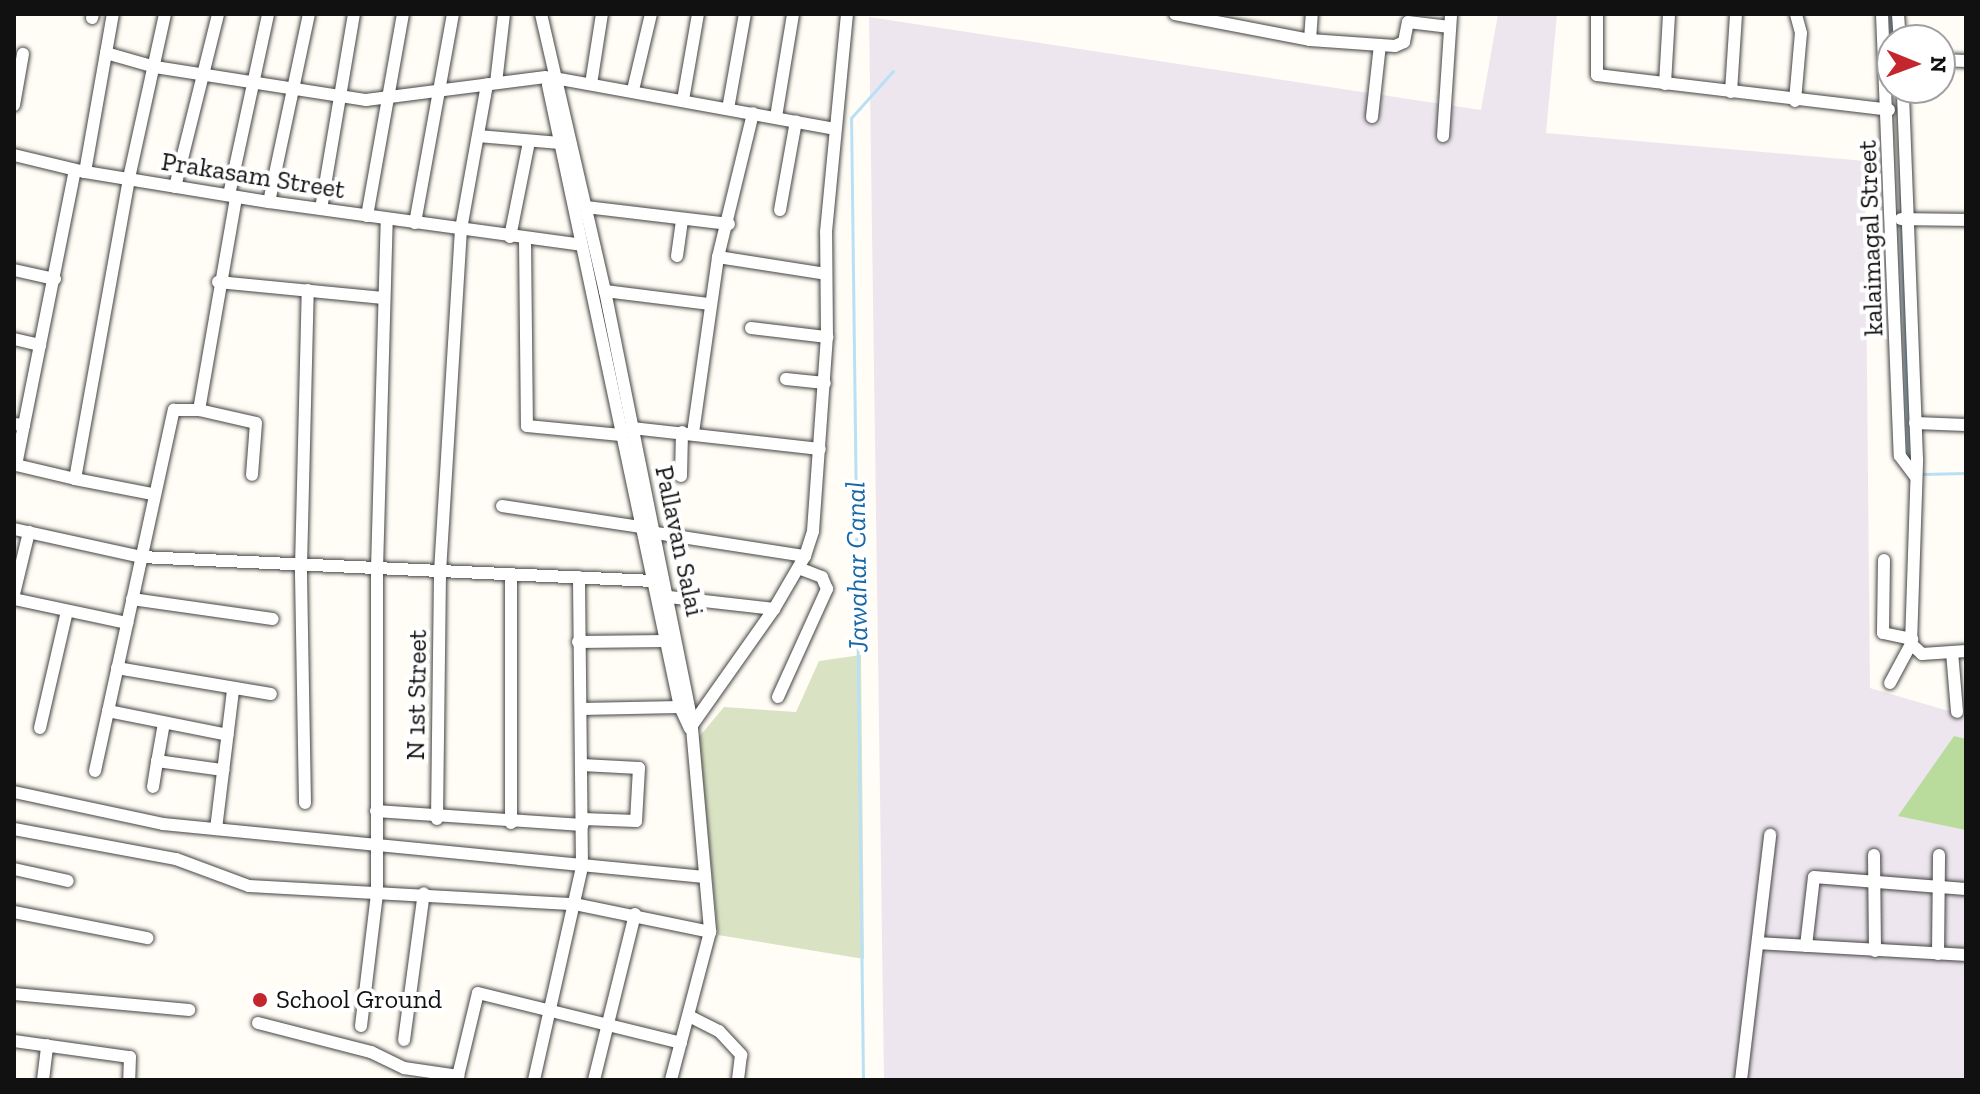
<!DOCTYPE html>
<html>
<head>
<meta charset="utf-8">
<style>
  body { margin:0 }
  #map { position:relative; width:1980px; height:1094px; overflow:hidden; background:#fffdf5; font-family:"Zilla Slab",serif }
  div>[style] { position:absolute }
  .industrial>* { inset:0; background:#eee6ef }
  .forest>* { inset:0; background:#b9dc9c }
  .cemetery>* { inset:0; background:#d9e3c4 }
  .stream>* { height:3px; margin:-1.5px; padding:0 1.5px; transform-origin:1.5px; border-radius:1.5px; background:#b9e0f7 }
  .roads { filter:drop-shadow(0 0 2px #444) drop-shadow(0 0 2px #444) }
  .minor>* { height:12px; margin:-6px; padding:0 6px; transform-origin:6px; border-radius:6px; background:#fff }
  .dots>* { width:22px; height:22px; translate:-50% -50%; box-sizing:border-box; border:4px solid #fff; border-radius:50% }
  span { translate:-50% -50%; white-space:nowrap; text-align:center; line-height:1.15; -webkit-text-stroke:8px #fff; paint-order:stroke }
  .street-label { font-size:26px; color:#111 }
  .poi-label { font-size:26px; color:#111 }
  .left { translate:0 -50%; text-align:left }
  .water-label { font-size:28px; color:#1768a6; font-style:italic }
  .frame { position:absolute; inset:0; border:16px solid #111; pointer-events:none }
  .north { position:absolute; left:1876px; top:24px; width:80px; height:80px; box-sizing:border-box; background:#fff; border:2px solid #a0a0a0; border-radius:50%; rotate:91deg; font-size:22px; font-weight:700; line-height:32px; text-align:center; color:#111 }
  .north::after { content:''; display:block; margin:auto; width:28px; height:36px; background:#c4262e; clip-path:polygon(50% 0,100% 100%,50% 72%,0 100%) }
</style>
</head>
<body>
<div id="map">
  <div class="industrial">
    <div style="clip-path:polygon(1498px 14px,1557px 14px,1546px 133px,1865px 161px,1870px 688px,1966px 716px,1966px 1080px,884px 1080px,869px 17px,1481px 110px)"></div>
  </div>
  <div class="forest">
    <div style="clip-path:polygon(1954px 736px,1966px 739px,1966px 830px,1898px 816px)"></div>
  </div>
  <div class="cemetery">
    <div style="clip-path:polygon(861px 655px,864px 959px,718px 935px,699px 737px,724px 707px,796px 712px,819px 661px)"></div>
  </div>
  <div class="stream">
    <div style="left:1890px;top:14px;width:26px;rotate:86deg"></div>
    <div style="left:1900px;top:155px;width:60px;rotate:89deg"></div>
    <div style="left:1901px;top:223px;width:231px;rotate:88.3deg"></div>
    <div style="left:1908px;top:454px;width:9px;rotate:54deg"></div>
    <div style="left:1922px;top:474px;width:44px;rotate:-1.3deg"></div>
    <div style="left:863px;top:1080px;width:962px;rotate:-90.71deg"></div>
    <div style="left:851px;top:118px;width:63px;rotate:-48.2deg"></div>
  </div>
  <div class="roads">
    <div class="minor">
      <div style="left:541px;top:14px;width:284px;rotate:77deg"></div>
      <div style="left:605px;top:291px;width:435px;rotate:78.6deg"></div>
      <div style="left:691px;top:717px;width:216px;rotate:84.9deg"></div>
      <div style="left:710px;top:932px;width:153px;rotate:104.8deg"></div>
      <div style="left:1175px;top:14px;width:137px;rotate:10.9deg"></div>
      <div style="left:1310px;top:40px;width:85px;rotate:4deg"></div>
      <div style="left:1395px;top:46px;width:10px;rotate:-24deg"></div>
      <div style="left:1404px;top:42px;width:20px;rotate:-79deg"></div>
      <div style="left:1408px;top:22px;width:42px;rotate:6.8deg"></div>
      <div style="left:1597px;top:14px;width:61px;rotate:90deg"></div>
      <div style="left:1597px;top:75px;width:294px;rotate:6.8deg"></div>
      <div style="left:1882px;top:14px;width:442px;rotate:87.7deg"></div>
      <div style="left:1900px;top:456px;width:25px;rotate:53deg"></div>
      <div style="left:1898px;top:14px;width:26px;rotate:86deg"></div>
      <div style="left:92px;top:18px;width:4px;rotate:-76deg"></div>
      <div style="left:1310px;top:40px;width:26px;rotate:-86deg"></div>
      <div style="left:106px;top:53px;width:51px;rotate:15.9deg"></div>
      <div style="left:155px;top:67px;width:214px;rotate:8.9deg"></div>
      <div style="left:366px;top:100px;width:181px;rotate:-7.3deg"></div>
      <div style="left:1940px;top:60px;width:26px;rotate:2deg"></div>
      <div style="left:554px;top:78px;width:286px;rotate:10.3deg"></div>
      <div style="left:496px;top:83px;width:69px;rotate:-83.4deg"></div>
      <div style="left:591px;top:84px;width:71px;rotate:-81.1deg"></div>
      <div style="left:1665px;top:84px;width:70px;rotate:-86.7deg"></div>
      <div style="left:548px;top:85px;width:636px;rotate:78.02deg"></div>
      <div style="left:680px;top:707px;width:23px;rotate:65deg"></div>
      <div style="left:633px;top:90px;width:78px;rotate:-76.7deg"></div>
      <div style="left:1731px;top:92px;width:78px;rotate:-86.3deg"></div>
      <div style="left:683px;top:100px;width:87px;rotate:-80.1deg"></div>
      <div style="left:1795px;top:101px;width:68px;rotate:-85deg"></div>
      <div style="left:1801px;top:33px;width:20px;rotate:-105deg"></div>
      <div style="left:14px;top:105px;width:52px;rotate:-80deg"></div>
      <div style="left:728px;top:109px;width:97px;rotate:-79.9deg"></div>
      <div style="left:776px;top:117px;width:104px;rotate:-80.6deg"></div>
      <div style="left:1372px;top:117px;width:72px;rotate:-83.7deg"></div>
      <div style="left:478px;top:136px;width:82px;rotate:4.9deg"></div>
      <div style="left:1443px;top:136px;width:122px;rotate:-86.2deg"></div>
      <div style="left:14px;top:155px;width:73px;rotate:13.5deg"></div>
      <div style="left:85px;top:172px;width:186px;rotate:9.3deg"></div>
      <div style="left:269px;top:202px;width:315px;rotate:7.8deg"></div>
      <div style="left:85px;top:172px;width:160px;rotate:-80deg"></div>
      <div style="left:175px;top:187px;width:178px;rotate:-76deg"></div>
      <div style="left:229px;top:195px;width:185px;rotate:-77.8deg"></div>
      <div style="left:269px;top:202px;width:192px;rotate:-78deg"></div>
      <div style="left:586px;top:207px;width:144px;rotate:6.8deg"></div>
      <div style="left:321px;top:209px;width:198px;rotate:-80.4deg"></div>
      <div style="left:780px;top:210px;width:90px;rotate:-79.8deg"></div>
      <div style="left:367px;top:216px;width:205px;rotate:-79.9deg"></div>
      <div style="left:1901px;top:219px;width:65px;rotate:0.9deg"></div>
      <div style="left:415px;top:223px;width:212px;rotate:-79.7deg"></div>
      <div style="left:510px;top:237px;width:97px;rotate:-78.7deg"></div>
      <div style="left:525px;top:240px;width:186px;rotate:89.4deg"></div>
      <div style="left:527px;top:426px;width:94px;rotate:5.5deg"></div>
      <div style="left:677px;top:256px;width:37px;rotate:-82deg"></div>
      <div style="left:718px;top:257px;width:109px;rotate:8.9deg"></div>
      <div style="left:14px;top:270px;width:42px;rotate:12.4deg"></div>
      <div style="left:218px;top:282px;width:166px;rotate:5.5deg"></div>
      <div style="left:605px;top:291px;width:106px;rotate:7.1deg"></div>
      <div style="left:751px;top:328px;width:77px;rotate:6.8deg"></div>
      <div style="left:14px;top:339px;width:27px;rotate:13deg"></div>
      <div style="left:786px;top:379px;width:39px;rotate:6deg"></div>
      <div style="left:199px;top:410px;width:58px;rotate:12.8deg"></div>
      <div style="left:256px;top:423px;width:52px;rotate:94.4deg"></div>
      <div style="left:1915px;top:423px;width:51px;rotate:2.2deg"></div>
      <div style="left:14px;top:424px;width:10px;rotate:6deg"></div>
      <div style="left:24px;top:425px;width:260px;rotate:-78.7deg"></div>
      <div style="left:24px;top:425px;width:41px;rotate:101.3deg"></div>
      <div style="left:16px;top:465px;width:61px;rotate:13.3deg"></div>
      <div style="left:75px;top:479px;width:306px;rotate:-79.8deg"></div>
      <div style="left:129px;top:178px;width:168px;rotate:-77.6deg"></div>
      <div style="left:632px;top:428px;width:189px;rotate:6.4deg"></div>
      <div style="left:693px;top:433px;width:178px;rotate:-81.9deg"></div>
      <div style="left:718px;top:257px;width:148px;rotate:-76.3deg"></div>
      <div style="left:681px;top:476px;width:44px;rotate:-88.7deg"></div>
      <div style="left:75px;top:479px;width:78px;rotate:11deg"></div>
      <div style="left:502px;top:506px;width:141px;rotate:8.6deg"></div>
      <div style="left:14px;top:529px;width:130px;rotate:12.4deg"></div>
      <div style="left:141px;top:557px;width:513px;rotate:2.68deg"></div>
      <div style="left:656px;top:533px;width:151px;rotate:8.8deg"></div>
      <div style="left:1884px;top:560px;width:73px;rotate:90.8deg"></div>
      <div style="left:1883px;top:633px;width:30px;rotate:12deg"></div>
      <div style="left:14px;top:594px;width:64px;rotate:-76.4deg"></div>
      <div style="left:669px;top:597px;width:106px;rotate:6.5deg"></div>
      <div style="left:14px;top:599px;width:116px;rotate:12deg"></div>
      <div style="left:132px;top:599px;width:142px;rotate:8.1deg"></div>
      <div style="left:578px;top:642px;width:88px;rotate:-0.7deg"></div>
      <div style="left:1911px;top:644px;width:15px;rotate:42deg"></div>
      <div style="left:1922px;top:654px;width:44px;rotate:-3.9deg"></div>
      <div style="left:1952px;top:652px;width:60px;rotate:85.2deg"></div>
      <div style="left:117px;top:668px;width:156px;rotate:9.6deg"></div>
      <div style="left:1890px;top:683px;width:44px;rotate:-61.7deg"></div>
      <div style="left:1911px;top:644px;width:185px;rotate:-88.1deg"></div>
      <div style="left:1917px;top:459px;width:371px;rotate:-92.2deg"></div>
      <div style="left:778px;top:697px;width:119px;rotate:-65.6deg"></div>
      <div style="left:827px;top:589px;width:13px;rotate:-113deg"></div>
      <div style="left:822px;top:577px;width:25px;rotate:-159deg"></div>
      <div style="left:581px;top:709px;width:99px;rotate:-1.2deg"></div>
      <div style="left:108px;top:711px;width:122px;rotate:11.3deg"></div>
      <div style="left:164px;top:723px;width:39px;rotate:100deg"></div>
      <div style="left:157px;top:761px;width:67px;rotate:7.8deg"></div>
      <div style="left:40px;top:728px;width:120px;rotate:-77deg"></div>
      <div style="left:690px;top:728px;width:146px;rotate:-54.8deg"></div>
      <div style="left:774px;top:609px;width:61px;rotate:-59.7deg"></div>
      <div style="left:805px;top:556px;width:26px;rotate:-72deg"></div>
      <div style="left:813px;top:531px;width:195px;rotate:-85.9deg"></div>
      <div style="left:827px;top:337px;width:105px;rotate:-90.5deg"></div>
      <div style="left:826px;top:232px;width:219px;rotate:-84.5deg"></div>
      <div style="left:582px;top:765px;width:57px;rotate:3deg"></div>
      <div style="left:639px;top:768px;width:53px;rotate:93.2deg"></div>
      <div style="left:636px;top:821px;width:53px;rotate:-177.8deg"></div>
      <div style="left:95px;top:771px;width:370px;rotate:-77.7deg"></div>
      <div style="left:174px;top:410px;width:25px"></div>
      <div style="left:199px;top:410px;width:216px;rotate:-80.1deg"></div>
      <div style="left:153px;top:787px;width:26px;rotate:-81deg"></div>
      <div style="left:14px;top:792px;width:152px;rotate:12.1deg"></div>
      <div style="left:163px;top:824px;width:544px;rotate:5.6deg"></div>
      <div style="left:305px;top:803px;width:236px;rotate:-91deg"></div>
      <div style="left:301px;top:567px;width:277px;rotate:-88.6deg"></div>
      <div style="left:376px;top:811px;width:207px;rotate:3.9deg"></div>
      <div style="left:437px;top:819px;width:247px;rotate:-89.3deg"></div>
      <div style="left:440px;top:572px;width:344px;rotate:-86.5deg"></div>
      <div style="left:461px;top:229px;width:147px;rotate:-79.8deg"></div>
      <div style="left:511px;top:823px;width:248px;rotate:-90deg"></div>
      <div style="left:14px;top:829px;width:165px;rotate:10.5deg"></div>
      <div style="left:176px;top:859px;width:78px;rotate:20.3deg"></div>
      <div style="left:249px;top:886px;width:326px;rotate:3.2deg"></div>
      <div style="left:575px;top:904px;width:138px;rotate:11.7deg"></div>
      <div style="left:216px;top:829px;width:140px;rotate:-83deg"></div>
      <div style="left:1874px;top:855px;width:96px;rotate:89.4deg"></div>
      <div style="left:14px;top:869px;width:55px;rotate:12.5deg"></div>
      <div style="left:14px;top:912px;width:136px;rotate:11.1deg"></div>
      <div style="left:1758px;top:943px;width:208px;rotate:3.3deg"></div>
      <div style="left:1806px;top:946px;width:69px;rotate:-83.4deg"></div>
      <div style="left:1814px;top:877px;width:152px;rotate:4.5deg"></div>
      <div style="left:1938px;top:954px;width:99px;rotate:-89.4deg"></div>
      <div style="left:14px;top:994px;width:176px;rotate:5.2deg"></div>
      <div style="left:689px;top:1016px;width:34px;rotate:27deg"></div>
      <div style="left:719px;top:1031px;width:33px;rotate:47deg"></div>
      <div style="left:741px;top:1055px;width:25px;rotate:97deg"></div>
      <div style="left:258px;top:1023px;width:117px;rotate:14.4deg"></div>
      <div style="left:371px;top:1052px;width:37px;rotate:26deg"></div>
      <div style="left:404px;top:1068px;width:55px;rotate:8.4deg"></div>
      <div style="left:458px;top:1076px;width:85px;rotate:-76.5deg"></div>
      <div style="left:478px;top:993px;width:209px;rotate:13.8deg"></div>
      <div style="left:361px;top:1026px;width:133px;rotate:-83.1deg"></div>
      <div style="left:377px;top:894px;width:325px;rotate:-90deg"></div>
      <div style="left:377px;top:569px;width:349px;rotate:-88.4deg"></div>
      <div style="left:404px;top:1040px;width:148px;rotate:-82.3deg"></div>
      <div style="left:14px;top:1041px;width:117px;rotate:7.9deg"></div>
      <div style="left:130px;top:1057px;width:23px;rotate:92deg"></div>
      <div style="left:43px;top:1080px;width:35px;rotate:-83deg"></div>
      <div style="left:534px;top:1080px;width:218px;rotate:-77.3deg"></div>
      <div style="left:582px;top:867px;width:290px;rotate:-90.6deg"></div>
      <div style="left:594px;top:1080px;width:171px;rotate:-76.1deg"></div>
      <div style="left:1741px;top:1080px;width:247px;rotate:-83.2deg"></div>
    </div>
  </div>
  <div class="dots">
    <div style="left:260px;top:1000px;background:#c4262e"></div>
  </div>
  <div class="street-label">
    <span style="left:253px;top:176px;rotate:9deg">Prakasam Street</span>
    <span style="left:1871px;top:238px;rotate:-92deg">kalaimagal Street</span>
    <span style="left:679px;top:541px;rotate:78deg">Pallavan Salai</span>
    <span style="left:417px;top:695px;rotate:-89deg">N 1st Street</span>
  </div>
  <div class="poi-label">
    <span class="left" style="left:276px;top:1000px">School Ground</span>
  </div>
  <div class="water-label">
    <span style="left:857px;top:567px;rotate:-91deg">Jawahar Canal</span>
  </div>
  <div class="frame"></div>
  <div class="north">N</div>
</div>
</body>
</html>
